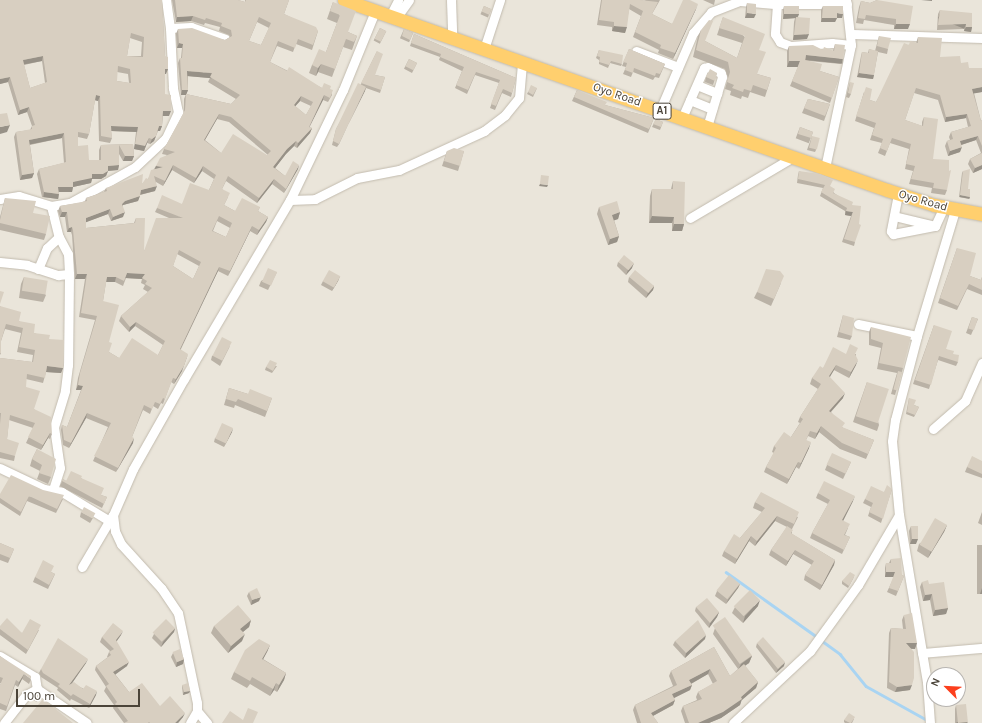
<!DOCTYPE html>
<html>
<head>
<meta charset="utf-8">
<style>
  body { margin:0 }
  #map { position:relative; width:982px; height:723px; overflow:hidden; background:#f6f3ec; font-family:Karla,sans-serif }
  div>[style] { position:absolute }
  .residential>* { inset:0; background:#eae5da }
  .stream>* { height:2.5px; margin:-1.25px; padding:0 1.25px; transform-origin:1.25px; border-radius:1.25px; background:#a9d4f2 }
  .roads { filter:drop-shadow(0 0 1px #c2bbae) drop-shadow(0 0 1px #c2bbae) }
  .minor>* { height:9px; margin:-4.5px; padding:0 4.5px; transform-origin:4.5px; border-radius:4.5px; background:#fff }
  .highway>* { height:13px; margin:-6.5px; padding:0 6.5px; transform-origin:6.5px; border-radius:6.5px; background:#ffcf6e }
  .wall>* { inset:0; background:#bab2a6; transform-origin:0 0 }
  .shaded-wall>* { inset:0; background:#979187; transform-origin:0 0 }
  .building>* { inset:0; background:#d8cfc1; transform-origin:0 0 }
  span { translate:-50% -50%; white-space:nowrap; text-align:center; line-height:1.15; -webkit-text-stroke:3px #fff; paint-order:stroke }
  .shield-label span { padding:1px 3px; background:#fff; border:1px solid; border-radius:3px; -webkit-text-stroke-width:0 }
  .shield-label { font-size:11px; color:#4b4439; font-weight:700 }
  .street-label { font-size:12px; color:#4b4439 }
  .north { position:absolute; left:926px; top:667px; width:40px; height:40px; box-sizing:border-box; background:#fff; border:1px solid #b7b4b0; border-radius:50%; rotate:294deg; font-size:11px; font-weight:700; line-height:16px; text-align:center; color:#4b4439 }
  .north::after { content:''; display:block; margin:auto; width:14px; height:18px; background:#fc3f1d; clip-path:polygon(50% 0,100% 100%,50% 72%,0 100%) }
  .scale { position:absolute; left:16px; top:689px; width:124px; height:18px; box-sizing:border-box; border:2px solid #4b4439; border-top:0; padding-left:5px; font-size:12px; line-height:14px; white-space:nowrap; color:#4b4439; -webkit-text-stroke:3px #fff; paint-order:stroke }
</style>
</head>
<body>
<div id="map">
  <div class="residential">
    <div style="clip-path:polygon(evenodd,0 0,982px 0,982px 723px,0 723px,0 0,934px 675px,958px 675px,958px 699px,934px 699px,934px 675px)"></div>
  </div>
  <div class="stream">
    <div style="left:726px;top:572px;width:112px;rotate:35.5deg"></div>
    <div style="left:821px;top:640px;width:24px;rotate:36deg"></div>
    <div style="left:840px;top:654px;width:41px;rotate:50.9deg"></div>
    <div style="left:866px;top:686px;width:70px;rotate:29.1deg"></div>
  </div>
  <div class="roads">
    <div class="minor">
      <div style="left:451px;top:0;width:38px;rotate:88deg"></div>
      <div style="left:777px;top:4px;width:30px;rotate:94deg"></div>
      <div style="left:775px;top:34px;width:9px;rotate:58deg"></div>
      <div style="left:780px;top:42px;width:12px;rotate:20deg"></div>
      <div style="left:791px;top:46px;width:41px;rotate:-4.2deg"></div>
      <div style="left:832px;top:43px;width:19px;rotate:6deg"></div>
      <div style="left:390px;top:16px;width:18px;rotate:-63deg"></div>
      <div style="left:396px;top:18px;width:22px;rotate:-54deg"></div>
      <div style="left:170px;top:28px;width:21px;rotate:-3deg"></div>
      <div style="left:191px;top:27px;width:36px;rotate:19deg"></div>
      <div style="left:852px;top:34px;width:130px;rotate:1.8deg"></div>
      <div style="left:484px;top:49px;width:52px;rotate:-71.9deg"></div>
      <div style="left:636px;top:51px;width:45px;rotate:20.9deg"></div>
      <div style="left:697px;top:85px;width:22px;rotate:22deg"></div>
      <div style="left:690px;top:100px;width:24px;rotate:22deg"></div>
      <div style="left:660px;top:110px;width:84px;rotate:-66.8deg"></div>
      <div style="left:693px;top:33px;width:28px;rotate:-49deg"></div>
      <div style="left:711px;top:12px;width:31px;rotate:-21deg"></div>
      <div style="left:740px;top:1px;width:37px;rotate:5deg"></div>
      <div style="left:777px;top:4px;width:70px"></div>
      <div style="left:682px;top:118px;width:55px;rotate:-66.3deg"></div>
      <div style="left:704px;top:68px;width:4px;rotate:-14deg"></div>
      <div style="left:708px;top:67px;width:14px;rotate:25deg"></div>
      <div style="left:721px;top:73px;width:4px;rotate:76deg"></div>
      <div style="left:722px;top:77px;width:52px;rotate:106.7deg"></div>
      <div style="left:825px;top:168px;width:126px;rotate:-78.1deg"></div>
      <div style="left:851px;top:45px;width:45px;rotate:-96.3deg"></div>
      <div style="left:898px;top:194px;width:38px;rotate:101deg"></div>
      <div style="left:891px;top:231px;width:4px;rotate:56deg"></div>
      <div style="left:893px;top:234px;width:43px;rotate:-10.8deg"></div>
      <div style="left:935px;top:226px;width:21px;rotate:-65deg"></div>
      <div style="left:0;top:199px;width:19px;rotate:-9deg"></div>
      <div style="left:19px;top:196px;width:34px;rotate:17deg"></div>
      <div style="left:51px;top:206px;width:19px;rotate:-9deg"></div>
      <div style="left:70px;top:203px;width:74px;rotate:-29deg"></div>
      <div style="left:135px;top:167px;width:42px;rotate:-43.1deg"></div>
      <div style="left:166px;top:138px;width:29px;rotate:-65deg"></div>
      <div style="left:178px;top:112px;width:25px;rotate:-102deg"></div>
      <div style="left:173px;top:88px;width:60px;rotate:-92.9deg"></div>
      <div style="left:170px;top:28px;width:28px;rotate:-98deg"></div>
      <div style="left:290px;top:200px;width:25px;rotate:-2deg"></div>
      <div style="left:315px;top:199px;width:47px;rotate:-26.6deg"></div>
      <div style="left:357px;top:178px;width:43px;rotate:-10.8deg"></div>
      <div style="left:399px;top:170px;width:94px;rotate:-24.6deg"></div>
      <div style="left:484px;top:131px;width:26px;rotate:-37deg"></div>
      <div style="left:505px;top:115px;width:22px;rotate:-51deg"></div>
      <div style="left:519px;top:98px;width:36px;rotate:-85deg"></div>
      <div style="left:51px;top:206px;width:32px;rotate:76deg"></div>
      <div style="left:59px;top:237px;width:19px;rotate:62deg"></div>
      <div style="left:68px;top:254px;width:20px;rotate:87deg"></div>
      <div style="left:894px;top:216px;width:42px;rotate:13.7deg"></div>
      <div style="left:690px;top:218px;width:120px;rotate:-30.6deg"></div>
      <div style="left:0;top:262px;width:27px;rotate:6deg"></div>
      <div style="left:27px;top:265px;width:33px;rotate:18deg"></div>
      <div style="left:58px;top:275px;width:11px;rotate:-5deg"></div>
      <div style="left:69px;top:274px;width:91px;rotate:90.6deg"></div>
      <div style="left:68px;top:365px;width:26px;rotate:97deg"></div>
      <div style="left:65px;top:391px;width:38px;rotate:107deg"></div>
      <div style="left:54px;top:427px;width:41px;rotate:81.7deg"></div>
      <div style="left:60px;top:468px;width:22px;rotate:108deg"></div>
      <div style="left:38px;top:269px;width:23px;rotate:-67deg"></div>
      <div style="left:47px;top:248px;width:16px;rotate:-43deg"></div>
      <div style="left:858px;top:324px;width:60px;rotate:11.5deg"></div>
      <div style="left:933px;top:429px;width:43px;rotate:-41.2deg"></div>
      <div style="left:965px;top:401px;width:42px;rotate:-65.9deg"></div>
      <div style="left:0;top:468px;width:49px;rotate:25.5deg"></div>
      <div style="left:44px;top:489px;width:18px;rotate:9deg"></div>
      <div style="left:62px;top:492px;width:54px;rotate:31.3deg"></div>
      <div style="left:82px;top:567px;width:59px;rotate:-59.5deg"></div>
      <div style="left:922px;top:653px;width:60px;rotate:-4.8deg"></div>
      <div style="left:0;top:656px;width:41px;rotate:31deg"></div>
      <div style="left:35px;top:677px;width:12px;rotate:81deg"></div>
      <div style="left:197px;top:711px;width:16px;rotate:50deg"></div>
      <div style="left:4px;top:723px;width:36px;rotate:-52deg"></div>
      <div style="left:26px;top:695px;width:13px;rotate:-29deg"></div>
      <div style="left:37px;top:689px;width:60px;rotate:34.2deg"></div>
      <div style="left:190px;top:723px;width:14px;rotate:-60deg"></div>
      <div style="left:197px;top:711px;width:8px;rotate:-90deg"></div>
      <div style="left:197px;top:703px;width:92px;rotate:-101.9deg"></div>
      <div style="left:178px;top:613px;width:30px;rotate:-124deg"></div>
      <div style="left:161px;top:588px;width:59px;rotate:-132.3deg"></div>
      <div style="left:121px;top:544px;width:14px;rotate:-115deg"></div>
      <div style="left:115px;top:531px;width:16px;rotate:-97deg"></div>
      <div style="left:113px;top:515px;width:50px;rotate:-66.5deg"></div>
      <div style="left:133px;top:469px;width:103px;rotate:-60.5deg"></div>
      <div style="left:184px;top:379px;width:208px;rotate:-59.4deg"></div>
      <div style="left:290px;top:200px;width:122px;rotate:-64.3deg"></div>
      <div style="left:343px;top:90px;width:85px;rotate:-67.9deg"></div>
      <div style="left:733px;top:723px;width:105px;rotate:-43.1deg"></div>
      <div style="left:810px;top:651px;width:82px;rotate:-54deg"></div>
      <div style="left:858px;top:585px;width:81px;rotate:-59.6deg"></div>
      <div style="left:930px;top:723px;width:41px;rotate:-94.2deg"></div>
      <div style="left:927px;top:682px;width:169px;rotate:-99.5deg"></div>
      <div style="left:899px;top:515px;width:74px;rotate:-95.4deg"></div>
      <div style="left:892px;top:441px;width:21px;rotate:-82deg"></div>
      <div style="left:895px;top:420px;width:87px;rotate:-75.3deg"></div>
      <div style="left:917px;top:336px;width:132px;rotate:-73.2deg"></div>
    </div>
    <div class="highway">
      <div style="left:344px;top:0;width:575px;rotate:19.29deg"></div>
      <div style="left:887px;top:190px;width:49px;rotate:17.7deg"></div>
      <div style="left:934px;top:205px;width:49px;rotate:10.6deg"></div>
    </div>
  </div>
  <div class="wall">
    <div style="clip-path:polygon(evenodd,0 0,162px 0,165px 56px,166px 74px,165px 74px,165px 94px,169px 116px,163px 116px,162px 126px,160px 131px,158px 131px,154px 141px,150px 144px,147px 143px,144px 151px,134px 149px,136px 132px,111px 131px,112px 138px,110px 143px,99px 141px,98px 101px,95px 100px,89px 134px,87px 139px,78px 137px,78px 146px,89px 160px,99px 160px,99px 150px,101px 145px,133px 144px,134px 156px,132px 161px,123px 161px,119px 154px,119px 165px,118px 170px,108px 171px,106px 176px,101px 179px,92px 179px,91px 183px,73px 187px,72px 192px,59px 192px,59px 194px,58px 199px,42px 197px,37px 174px,39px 169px,64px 163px,62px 138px,30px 145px,34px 173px,32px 178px,20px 180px,14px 137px,16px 132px,30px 130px,32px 126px,27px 112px,18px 115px,8px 82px,0 84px,0 0,130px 38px,142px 42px,141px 56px,127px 56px,130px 38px,0 0,42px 61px,45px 83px,30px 88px,24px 65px,42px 61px,0 0,117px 72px,128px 74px,129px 83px,117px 81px,117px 72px)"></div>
    <div style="clip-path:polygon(evenodd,172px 0,238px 0,245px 2px,245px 0,289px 0,284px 14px,318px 31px,312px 50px,296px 44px,293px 52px,277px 46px,270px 62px,322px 88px,330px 89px,332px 95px,328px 102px,323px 100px,309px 127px,312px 128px,310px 133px,297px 148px,294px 146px,286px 154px,275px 168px,285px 176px,298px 169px,284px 193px,272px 184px,257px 203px,226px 181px,222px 189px,228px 197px,224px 205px,235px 211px,260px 207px,258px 211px,268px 217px,266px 222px,257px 235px,250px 231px,228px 276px,218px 271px,181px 349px,182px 371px,174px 384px,171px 382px,163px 404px,161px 403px,158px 409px,153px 406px,150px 414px,143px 410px,132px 437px,133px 443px,116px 472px,93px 461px,108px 427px,86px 418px,69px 448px,63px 445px,61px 430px,62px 425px,67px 427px,81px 390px,76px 390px,78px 378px,95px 320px,79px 317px,85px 279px,75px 279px,72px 235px,71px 232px,67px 232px,65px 217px,60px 217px,58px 211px,60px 206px,85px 202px,86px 198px,104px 192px,106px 188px,142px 184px,148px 179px,154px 169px,156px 166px,167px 155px,162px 154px,164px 149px,184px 113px,184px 99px,186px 94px,231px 104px,236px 99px,208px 82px,210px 78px,188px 76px,188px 90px,186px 95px,181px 95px,178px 63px,180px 58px,181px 58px,182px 48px,177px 48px,176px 34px,178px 29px,225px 40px,230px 37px,229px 35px,219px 31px,220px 27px,205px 23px,204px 25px,191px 21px,176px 22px,172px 0,257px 22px,269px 28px,261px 45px,249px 41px,257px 22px,172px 0,300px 101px,311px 106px,306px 115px,295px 106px,300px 101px,172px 0,217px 119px,229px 122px,268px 155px,267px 155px,221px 153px,205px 140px,217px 119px,172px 0,172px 170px,194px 183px,202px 171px,214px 179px,209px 190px,182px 204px,157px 208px,155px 212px,169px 218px,144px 251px,136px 218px,134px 223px,86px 228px,86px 222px,108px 214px,111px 221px,123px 217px,123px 205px,138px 201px,140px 195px,155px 191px,156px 182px,163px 186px,172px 170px,172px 0,217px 221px,230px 228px,226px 237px,213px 231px,217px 221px,172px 0,177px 254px,199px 266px,193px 279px,173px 266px,177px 254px,172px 0,126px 278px,142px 279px,141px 283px,145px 285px,143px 289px,148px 292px,121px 316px,119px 321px,129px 332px,135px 326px,163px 345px,158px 355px,119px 358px,109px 352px,109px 342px,103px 301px,106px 282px,115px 282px,123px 286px,126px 278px)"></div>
    <div style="clip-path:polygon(601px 0,640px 0,646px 1px,644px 0,660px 0,652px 14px,672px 24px,696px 9px,673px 59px,658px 53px,659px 50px,633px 37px,641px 16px,629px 9px,625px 33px,612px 31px,612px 27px,597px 25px)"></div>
    <div style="clip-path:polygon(703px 0,715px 0,714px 5px)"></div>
    <div style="clip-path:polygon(877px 0,908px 29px,894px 29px,894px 25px,864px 20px,863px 24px,856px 23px,859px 7px,861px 1px,870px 3px)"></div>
    <div style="clip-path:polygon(333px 2px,348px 32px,357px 36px,352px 50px,343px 47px,332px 77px,318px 72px,316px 76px,309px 73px,312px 65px,326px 52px,337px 23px,327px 19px)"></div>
    <div style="clip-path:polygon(747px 3px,754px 18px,745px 18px,746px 7px)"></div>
    <div style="left:484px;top:6px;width:8px;height:9px;rotate:23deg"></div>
    <div style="clip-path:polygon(784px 6px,799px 14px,798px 17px,807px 39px,793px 40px,794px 22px,795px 18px,783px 19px,783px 10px)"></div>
    <div style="clip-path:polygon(823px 6px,842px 18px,837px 18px,835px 22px,821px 22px,821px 10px)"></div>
    <div style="clip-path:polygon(940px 10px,972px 27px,971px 32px,964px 31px,964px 29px,937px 30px,938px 14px)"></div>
    <div style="clip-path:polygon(723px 17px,759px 50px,757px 74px,771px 78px,765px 97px,750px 92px,748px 98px,742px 96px,741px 99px,730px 95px,731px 91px,725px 89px,728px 78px,725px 69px,693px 57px,698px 36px,701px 30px,705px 41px,737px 58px,742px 43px,717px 35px)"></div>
    <div style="left:380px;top:28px;width:7px;height:14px;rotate:27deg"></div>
    <div style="left:404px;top:29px;width:10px;height:10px;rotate:24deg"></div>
    <div style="clip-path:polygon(414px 34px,516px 78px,511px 97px,502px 93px,495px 110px,490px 108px,499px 83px,475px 75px,467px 94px,455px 88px,462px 71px,439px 60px,440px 57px,410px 46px)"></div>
    <div style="clip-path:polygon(879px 36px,888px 49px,887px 54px,878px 52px,873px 79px,857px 77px,861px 56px,862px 52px,868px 53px,869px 49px,875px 51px)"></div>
    <div style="clip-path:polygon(918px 37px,940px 57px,961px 63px,969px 68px,982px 68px,982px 92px,974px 93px,981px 121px,982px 120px,982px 169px,973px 173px,968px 164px,970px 159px,981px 153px,976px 140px,961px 145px,960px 152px,948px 156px,945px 146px,947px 141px,950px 140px,949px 137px,951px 132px,968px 127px,966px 118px,945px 122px,938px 100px,914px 93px,905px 120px,922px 126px,922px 122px,924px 117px,933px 159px,947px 190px,945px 195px,931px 193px,932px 188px,909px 184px,913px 171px,905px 169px,909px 149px,890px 143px,885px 156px,878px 153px,882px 143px,870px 140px,874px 128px,855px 121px,864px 92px,870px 100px,876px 102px,908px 45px,916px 43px)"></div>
    <div style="clip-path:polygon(835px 44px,841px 64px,809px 61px,820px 71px,839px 77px,830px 103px,790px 86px,798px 67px,787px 67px,787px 51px,789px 46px,823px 50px,833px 51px)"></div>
    <div style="clip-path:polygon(629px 49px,665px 64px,659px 78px,655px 77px,653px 80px,633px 72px,631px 77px,623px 74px,626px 67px,622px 66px)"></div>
    <div style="clip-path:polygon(599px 50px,622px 64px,621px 66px,610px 63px,608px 68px,599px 64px,599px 60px,596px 58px)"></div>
    <div style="clip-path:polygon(377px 51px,375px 75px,385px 77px,380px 93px,366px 88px,337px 147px,332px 145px,336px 129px,361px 84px)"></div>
    <div style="left:409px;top:59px;width:9px;height:11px;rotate:27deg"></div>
    <div style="clip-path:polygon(717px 73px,713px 85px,705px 82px,706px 77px)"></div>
    <div style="clip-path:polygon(850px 82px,851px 94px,849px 98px,846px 97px)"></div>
    <div style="clip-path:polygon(537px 88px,533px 97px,527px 94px,528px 92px)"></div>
    <div style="clip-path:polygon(577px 90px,605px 105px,654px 118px,648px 133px,572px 101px)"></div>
    <div style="clip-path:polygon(808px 99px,830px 104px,824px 121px,802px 113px)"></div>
    <div style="clip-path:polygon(656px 119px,663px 122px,660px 130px,652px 127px)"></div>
    <div style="left:800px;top:127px;width:14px;height:12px;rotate:21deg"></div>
    <div style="clip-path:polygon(812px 136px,816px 150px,815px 152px,807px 150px)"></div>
    <div style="clip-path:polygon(447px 151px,464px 151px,458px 171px,442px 166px)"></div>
    <div style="clip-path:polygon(799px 171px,830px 187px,834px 193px,852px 205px,855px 242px,854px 246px,842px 242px,851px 216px,845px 215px,845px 211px,820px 196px,823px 188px,797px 183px,798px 175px)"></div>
    <div style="clip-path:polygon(963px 171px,970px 197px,969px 199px,959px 197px,962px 173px)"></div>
    <div style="clip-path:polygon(673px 181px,684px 224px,682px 231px,672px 231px,672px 223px,649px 223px,650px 196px,652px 189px,671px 189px)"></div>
    <div style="clip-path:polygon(5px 198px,33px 213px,46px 234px,44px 240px,0 230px,0 217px)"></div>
    <div style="clip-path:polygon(599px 207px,620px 212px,618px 219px,614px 220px,619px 236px,617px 242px,608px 245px,597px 214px)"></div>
    <div style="clip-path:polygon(957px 248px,970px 276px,981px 280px,982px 277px,982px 295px,967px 289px,957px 310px,938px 303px)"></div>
    <div style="clip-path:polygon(618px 262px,632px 268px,626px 275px,617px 266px)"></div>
    <div style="clip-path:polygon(277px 272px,268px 290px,259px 286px,261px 281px)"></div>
    <div style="clip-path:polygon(340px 276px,338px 281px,332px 291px,321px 285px,323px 281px)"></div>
    <div style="clip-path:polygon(24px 277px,46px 295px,43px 302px,19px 298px,21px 284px)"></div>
    <div style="clip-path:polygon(629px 277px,654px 286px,653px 290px,646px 298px,628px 282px)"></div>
    <div style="clip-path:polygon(781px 283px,771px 306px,754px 298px,757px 292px)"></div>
    <div style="clip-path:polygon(0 306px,19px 321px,34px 333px,49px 339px,63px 368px,61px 373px,46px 372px,43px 383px,26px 379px,26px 387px,34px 409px,52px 434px,50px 439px,48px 438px,41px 450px,26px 443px,33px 428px,9px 420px,7px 439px,15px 456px,14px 461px,0 458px,0 358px,32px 362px,33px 355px,17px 352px,21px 333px,5px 329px,1px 341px,1px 353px,0 355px)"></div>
    <div style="clip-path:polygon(843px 315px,852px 336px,850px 340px,837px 337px)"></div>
    <div style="clip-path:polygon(972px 317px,978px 319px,971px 335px,966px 333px)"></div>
    <div style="clip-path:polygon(934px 325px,946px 349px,953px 354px,958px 362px,956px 366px,938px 360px,929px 389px,913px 384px)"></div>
    <div style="clip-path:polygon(871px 327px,903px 368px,895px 395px,891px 394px,897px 373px,877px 369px,881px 348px,869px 345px,869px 332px)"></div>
    <div style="clip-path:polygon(230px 346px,220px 366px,211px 360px,212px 356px)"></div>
    <div style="clip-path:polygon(846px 354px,856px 354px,856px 365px,849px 378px,834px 370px,829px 377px,843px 398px,831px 412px,843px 428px,874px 440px,866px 459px,840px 449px,819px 432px,815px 439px,808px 436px,806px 440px,809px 448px,799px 469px,796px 467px,787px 484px,764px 472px,766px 467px,774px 453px,772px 452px,774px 446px,791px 437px,800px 423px,798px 422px,800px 417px,818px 389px,810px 384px,812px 378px,823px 368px)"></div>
    <div style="clip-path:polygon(277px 366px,272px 373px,265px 370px,266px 367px)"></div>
    <div style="clip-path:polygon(867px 382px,879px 425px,877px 431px,853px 422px)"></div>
    <div style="clip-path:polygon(229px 388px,248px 394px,272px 398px,265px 417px,235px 405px,234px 408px,224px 405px)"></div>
    <div style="clip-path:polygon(909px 398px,914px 405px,919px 407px,914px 417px,906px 414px)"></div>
    <div style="clip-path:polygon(232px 432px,224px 447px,214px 442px,215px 438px)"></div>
    <div style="clip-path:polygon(37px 449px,51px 477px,48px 484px,37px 479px,40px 471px,30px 466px,32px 459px)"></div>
    <div style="clip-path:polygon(982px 461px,982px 478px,965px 472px,967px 467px)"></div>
    <div style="clip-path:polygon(851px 462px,843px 479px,825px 470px,827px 465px)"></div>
    <div style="clip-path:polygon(81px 478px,101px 495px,107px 497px,102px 508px,60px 486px,63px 479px,66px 481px)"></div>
    <div style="clip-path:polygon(892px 489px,881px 523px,868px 516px,871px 507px,863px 503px,865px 499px)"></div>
    <div style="clip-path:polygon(818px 493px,853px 501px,843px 521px,848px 528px,845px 535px,850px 537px,842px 554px,810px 538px,812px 533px,828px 504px,816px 498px)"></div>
    <div style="clip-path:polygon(0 494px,63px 499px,56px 513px,27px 501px,20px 516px,0 503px)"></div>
    <div style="clip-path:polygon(755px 502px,798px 517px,792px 529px,792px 534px,835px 560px,834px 565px,820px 590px,804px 580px,805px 575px,812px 565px,793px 554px,786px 566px,769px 555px,771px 550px,787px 527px,775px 521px,755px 546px,749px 541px,735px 564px,722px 556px,724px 551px,740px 538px,762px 512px,753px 508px)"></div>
    <div style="clip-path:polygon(81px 512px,93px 518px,90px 523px,80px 517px)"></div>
    <div style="clip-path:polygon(982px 512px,982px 525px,978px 523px)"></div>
    <div style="clip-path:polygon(947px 525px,944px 532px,928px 558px,917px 551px,919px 544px)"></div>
    <div style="clip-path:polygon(911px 526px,916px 544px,910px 544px,909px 531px)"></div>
    <div style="clip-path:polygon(0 543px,14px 549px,8px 563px,0 560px)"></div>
    <div style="left:982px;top:545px;width:49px;height:5px;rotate:90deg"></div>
    <div style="clip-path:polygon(891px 559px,902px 575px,904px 576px,896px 596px,887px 592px,894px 577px,885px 577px,885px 568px,886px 563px,889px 563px)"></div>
    <div style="clip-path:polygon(51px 572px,55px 574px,48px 589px,33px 582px,35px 577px)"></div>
    <div style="clip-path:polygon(854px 577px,848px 588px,842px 584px,842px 581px)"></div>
    <div style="clip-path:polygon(922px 582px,929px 584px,948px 608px,946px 614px,933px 616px,930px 600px,923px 601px,920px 587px)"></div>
    <div style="clip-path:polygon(740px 584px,738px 588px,726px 604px,715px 596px,717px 591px)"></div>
    <div style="clip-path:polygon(249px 592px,259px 601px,251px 605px,247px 596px)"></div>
    <div style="clip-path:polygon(758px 606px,743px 623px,732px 613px,735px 607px)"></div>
    <div style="clip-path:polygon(696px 607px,719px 612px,717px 617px,709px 628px,695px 611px)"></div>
    <div style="clip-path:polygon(904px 615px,915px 649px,911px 649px,910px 690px,895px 692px,887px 688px,889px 633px,891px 628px,903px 629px,902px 620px)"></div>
    <div style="clip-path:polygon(251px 620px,249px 627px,243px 632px,242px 641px,228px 653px,211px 633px,214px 626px)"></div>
    <div style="clip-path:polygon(0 626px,22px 633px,39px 630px,26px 654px,0 635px)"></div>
    <div style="clip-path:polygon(175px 628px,174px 632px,161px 647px,152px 638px,154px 634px)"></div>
    <div style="clip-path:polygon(715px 628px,752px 656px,749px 663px,745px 666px,758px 682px,756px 688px,742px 699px,740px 705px,721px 718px,709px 723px,685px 723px,681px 711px,683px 706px,697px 700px,696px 697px,698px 692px,713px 684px,708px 674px,691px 684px,692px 685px,690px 690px,674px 698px,675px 700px,673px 705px,653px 716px,658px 723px,637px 723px,633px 710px,635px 705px,673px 686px,669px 676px,671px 671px,714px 647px,730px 676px,738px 669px,713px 634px)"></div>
    <div style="clip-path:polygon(121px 635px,116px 642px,127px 666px,115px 674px,129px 692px,183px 717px,178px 723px,124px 723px,113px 708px,114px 705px,104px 691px,106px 687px,95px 670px,96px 666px,108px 657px,107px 657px,109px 652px,110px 651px,100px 642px,102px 637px)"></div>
    <div style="clip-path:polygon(705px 639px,685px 658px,673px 645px,675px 641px)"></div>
    <div style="clip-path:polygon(757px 643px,784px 666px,776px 673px,756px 647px)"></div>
    <div style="clip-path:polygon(270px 645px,267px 652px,263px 659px,286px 673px,284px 680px,277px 692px,274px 690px,270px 696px,250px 684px,247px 688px,231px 679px,234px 672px)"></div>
    <div style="clip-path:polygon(173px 653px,184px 659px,183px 664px,176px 667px,171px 657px)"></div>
    <div style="clip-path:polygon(0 656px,31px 679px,29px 684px,22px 679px,18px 687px,15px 685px,6px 711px,0 709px,0 685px,1px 683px,0 683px)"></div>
    <div style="clip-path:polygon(86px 663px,72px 683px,96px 695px,89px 708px,71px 699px,70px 701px,57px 690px,58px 688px,41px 677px,39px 673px,41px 669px)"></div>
    <div style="clip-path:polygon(182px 685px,190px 691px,189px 693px,183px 695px,182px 687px)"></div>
    <div style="clip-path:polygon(40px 696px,37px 702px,31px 699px,32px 697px)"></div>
    <div style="clip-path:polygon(956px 705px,967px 723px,955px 723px,955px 709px)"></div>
    <div style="clip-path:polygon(854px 719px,852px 723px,845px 723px,844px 722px,844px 720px)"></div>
  </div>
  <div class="shaded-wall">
    <div style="clip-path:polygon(921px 0,932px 0,932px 1px)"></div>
    <div style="clip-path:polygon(698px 4px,696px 9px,673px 59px,675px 53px)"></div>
    <div style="clip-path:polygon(747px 13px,756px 14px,754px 18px,745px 18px)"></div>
    <div style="clip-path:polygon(837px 13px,843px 14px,842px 18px,836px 18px)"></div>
    <div style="clip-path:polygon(784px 14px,799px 14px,797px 18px,783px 19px)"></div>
    <div style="clip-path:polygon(193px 16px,191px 21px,176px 22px,177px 17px)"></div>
    <div style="clip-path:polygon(822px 18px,837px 18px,835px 22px,821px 22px)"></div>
    <div style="clip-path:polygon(896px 24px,910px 24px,908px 29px,894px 29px)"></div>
    <div style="left:966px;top:24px;width:5px;height:28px;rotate:112deg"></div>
    <div style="clip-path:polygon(614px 26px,627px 27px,625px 33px,612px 31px)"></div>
    <div style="clip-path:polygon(966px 27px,972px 27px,971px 32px,964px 31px)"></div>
    <div style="clip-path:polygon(809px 34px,807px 39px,793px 40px,794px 35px)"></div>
    <div style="clip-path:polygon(179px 43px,183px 44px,182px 48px,177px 48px)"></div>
    <div style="left:806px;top:55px;width:37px;height:5px;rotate:6deg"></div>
    <div style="clip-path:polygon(43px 56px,42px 61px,21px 65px,23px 60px)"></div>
    <div style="clip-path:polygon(789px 61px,800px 61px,798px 67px,787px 67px)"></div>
    <div style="clip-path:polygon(321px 64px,318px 72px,316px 76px,318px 68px)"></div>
    <div style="clip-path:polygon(165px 69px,168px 69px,166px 74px,164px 74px)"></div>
    <div style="left:187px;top:71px;width:25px;height:5px;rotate:5deg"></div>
    <div style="clip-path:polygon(859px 73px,874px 75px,873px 79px,857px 77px)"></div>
    <div style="clip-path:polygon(10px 77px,8px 82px,0 84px,0 79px)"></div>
    <div style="clip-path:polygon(366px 87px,365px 91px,337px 147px,339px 144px)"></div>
    <div style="clip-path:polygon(982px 87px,982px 92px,971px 94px,972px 89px)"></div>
    <div style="clip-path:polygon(182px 90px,188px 90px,186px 95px,181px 95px)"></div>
    <div style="clip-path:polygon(96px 95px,100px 96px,98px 101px,94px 100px)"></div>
    <div style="clip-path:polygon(324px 95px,323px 100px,307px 132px,309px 127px)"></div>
    <div style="clip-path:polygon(301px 96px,300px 101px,292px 110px,294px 105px)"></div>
    <div style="clip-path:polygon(29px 107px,27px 112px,18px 115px,20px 110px)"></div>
    <div style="clip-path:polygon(163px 111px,171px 111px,169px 116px,161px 116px)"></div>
    <div style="clip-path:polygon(219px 114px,217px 119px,202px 145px,204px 140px)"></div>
    <div style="clip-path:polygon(967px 114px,966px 118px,945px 122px,946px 117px)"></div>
    <div style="clip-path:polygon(10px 125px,7px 132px,0 134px,0 127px)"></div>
    <div style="left:111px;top:126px;width:27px;height:5px;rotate:2deg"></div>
    <div style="clip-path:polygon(159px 126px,162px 126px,160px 131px,157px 131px)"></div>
    <div style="clip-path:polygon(312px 128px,310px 133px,297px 148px,298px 143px)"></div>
    <div style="clip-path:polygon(64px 133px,62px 138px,27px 145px,29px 140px)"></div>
    <div style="clip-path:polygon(156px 136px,154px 141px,150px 144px,152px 139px)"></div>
    <div style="clip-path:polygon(978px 136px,976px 140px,958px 146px,960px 141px)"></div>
    <div style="clip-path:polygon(149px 138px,144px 151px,134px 149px,135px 144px)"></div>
    <div style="clip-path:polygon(296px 141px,294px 146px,286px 154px,272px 172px,273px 167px,287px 149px)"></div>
    <div style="clip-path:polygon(962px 147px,960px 152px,948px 156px,950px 151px)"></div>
    <div style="clip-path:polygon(125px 156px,134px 156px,132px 161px,123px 161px)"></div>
    <div style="clip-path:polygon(119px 165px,118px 170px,106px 171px,108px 166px)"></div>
    <div style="clip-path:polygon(173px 165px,172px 170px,163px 186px,165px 181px)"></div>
    <div style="clip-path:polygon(299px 165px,298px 169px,284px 193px,286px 189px)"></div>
    <div style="clip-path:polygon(982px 165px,982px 169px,973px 173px,975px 168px)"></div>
    <div style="clip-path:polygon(156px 166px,163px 167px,154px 171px)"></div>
    <div style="clip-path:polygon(203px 166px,202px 171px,194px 183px,196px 178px)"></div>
    <div style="clip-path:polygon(108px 171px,106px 176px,101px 179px,92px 179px,91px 183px,73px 187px,72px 192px,56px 192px,58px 187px,73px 182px,92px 174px)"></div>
    <div style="clip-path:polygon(34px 173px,32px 178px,20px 180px,22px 175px)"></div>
    <div style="clip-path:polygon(274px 179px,272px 184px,257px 203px,259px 198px)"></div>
    <div style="clip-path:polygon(540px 184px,548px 185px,547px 187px,539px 186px)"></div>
    <div style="clip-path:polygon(157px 186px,155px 191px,139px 195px,141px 190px)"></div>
    <div style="left:44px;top:192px;width:15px;height:5px;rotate:8deg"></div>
    <div style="left:960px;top:195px;width:10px;height:2px;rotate:11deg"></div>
    <div style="clip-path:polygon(140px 196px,138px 201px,123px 205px,120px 209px,122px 204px,125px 201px)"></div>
    <div style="clip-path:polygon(110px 209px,108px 214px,84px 223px,86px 218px)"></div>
    <div style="clip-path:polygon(846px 211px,853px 212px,851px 216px,845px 215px)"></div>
    <div style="clip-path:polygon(62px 212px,67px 212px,65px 217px,60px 217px)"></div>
    <div style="clip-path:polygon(125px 212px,123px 217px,111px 221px,113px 217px)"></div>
    <div style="clip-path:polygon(620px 212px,618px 219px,610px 222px,612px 215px)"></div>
    <div style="clip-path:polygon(652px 216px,674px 217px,672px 223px,649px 223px)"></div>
    <div style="clip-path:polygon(268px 217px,266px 222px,257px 235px,259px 230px)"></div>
    <div style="clip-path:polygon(674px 224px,684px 224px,682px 231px,672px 231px)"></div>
    <div style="clip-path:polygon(252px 226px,250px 231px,228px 276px,230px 271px)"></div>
    <div style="clip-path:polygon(72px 227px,71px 232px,67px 232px,69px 228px)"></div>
    <div style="clip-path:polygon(619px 236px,617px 242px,608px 245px,610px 239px)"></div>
    <div style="clip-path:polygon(634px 263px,632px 268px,626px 275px,628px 270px)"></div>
    <div style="clip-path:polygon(219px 267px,218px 271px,178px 354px,180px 349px)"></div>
    <div style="clip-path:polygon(127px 273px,145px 274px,142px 279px,125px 278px)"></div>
    <div style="clip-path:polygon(77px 274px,87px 274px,85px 279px,75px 279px)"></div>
    <div style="clip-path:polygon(340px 276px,338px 281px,332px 291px,334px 287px)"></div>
    <div style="clip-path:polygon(107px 277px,116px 277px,115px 282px,105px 282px)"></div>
    <div style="clip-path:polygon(654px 286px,653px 290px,646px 298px,648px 293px)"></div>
    <div style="clip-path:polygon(136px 322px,135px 326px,129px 332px,130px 327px)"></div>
    <div style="clip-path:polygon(188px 354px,182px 371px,174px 384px,176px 379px)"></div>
    <div style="clip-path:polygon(858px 360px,856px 365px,849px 378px,851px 372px)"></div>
    <div style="clip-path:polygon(836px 365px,834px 370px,827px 382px,829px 376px)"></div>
    <div style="clip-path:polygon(47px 366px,63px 368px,61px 373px,46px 372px)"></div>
    <div style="clip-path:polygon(78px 385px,83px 386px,81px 390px,76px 390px)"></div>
    <div style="clip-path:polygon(845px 393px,843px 398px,827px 416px,829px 411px)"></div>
    <div style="clip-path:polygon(87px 413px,86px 418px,69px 448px,71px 443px)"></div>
    <div style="clip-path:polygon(821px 426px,819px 432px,815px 439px,817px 433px)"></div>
    <div style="clip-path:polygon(233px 428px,232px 432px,224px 447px,226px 443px)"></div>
    <div style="clip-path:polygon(50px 433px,48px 438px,41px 450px,43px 445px)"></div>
    <div style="clip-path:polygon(134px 438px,133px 443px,116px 472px,118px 468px)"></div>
    <div style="clip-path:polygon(811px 442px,809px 448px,799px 469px,801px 463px)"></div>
    <div style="clip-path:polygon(798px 462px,796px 467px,787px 484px,789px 479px)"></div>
    <div style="clip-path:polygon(855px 496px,853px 501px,841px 525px,842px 520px)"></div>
    <div style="clip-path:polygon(777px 516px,775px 521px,755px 546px,757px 541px)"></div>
    <div style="clip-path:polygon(947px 525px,944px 532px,928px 558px,931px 551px)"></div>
    <div style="clip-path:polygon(751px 536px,749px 541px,735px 564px,737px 559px)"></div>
    <div style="clip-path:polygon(912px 539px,918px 539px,916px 544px,910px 544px)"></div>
    <div style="clip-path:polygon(795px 550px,793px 554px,786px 566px,788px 561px)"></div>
    <div style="clip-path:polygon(835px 560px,834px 565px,820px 590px,822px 585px)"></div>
    <div style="clip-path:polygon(886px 572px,895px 572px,894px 577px,885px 577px)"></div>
    <div style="clip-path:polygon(740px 584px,738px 588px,726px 604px,728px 600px)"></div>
    <div style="clip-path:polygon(982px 588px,982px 594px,980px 594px)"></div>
    <div style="clip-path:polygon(932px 594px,930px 600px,923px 601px,925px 595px)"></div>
    <div style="clip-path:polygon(261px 597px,259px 601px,251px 605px,252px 600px)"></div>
    <div style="clip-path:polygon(760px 600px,758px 606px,743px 623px,745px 616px)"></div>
    <div style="clip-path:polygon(948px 608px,946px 614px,933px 616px,935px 610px)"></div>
    <div style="clip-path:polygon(719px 612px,717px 617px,709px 628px,710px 623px)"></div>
    <div style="clip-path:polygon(251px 620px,249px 627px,238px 636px,240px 629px)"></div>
    <div style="clip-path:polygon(175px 628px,174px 632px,161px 647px,163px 642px)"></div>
    <div style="clip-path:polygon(123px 631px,121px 635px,114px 645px,116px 640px)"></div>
    <div style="clip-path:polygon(245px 634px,242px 641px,228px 653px,231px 646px)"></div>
    <div style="clip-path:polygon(706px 635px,705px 639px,685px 658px,686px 653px)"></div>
    <div style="clip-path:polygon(906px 643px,917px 643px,915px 649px,904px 648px)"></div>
    <div style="clip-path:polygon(270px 645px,267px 652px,260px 665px,262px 659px)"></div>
    <div style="clip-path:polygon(752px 656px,749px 663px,738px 670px,741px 664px)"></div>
    <div style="clip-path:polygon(88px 659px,86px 663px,68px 689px,69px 685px)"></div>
    <div style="clip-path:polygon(184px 659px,183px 664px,176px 667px,177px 662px)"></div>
    <div style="clip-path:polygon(129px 662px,127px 666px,112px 677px,113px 672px)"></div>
    <div style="clip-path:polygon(785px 662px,784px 666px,776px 673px,778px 669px)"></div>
    <div style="clip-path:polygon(710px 669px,708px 674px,687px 686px,689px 680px)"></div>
    <div style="clip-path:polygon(286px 673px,284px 680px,277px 692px,279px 685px)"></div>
    <div style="clip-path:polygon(24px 674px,22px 679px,18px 687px,19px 682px)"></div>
    <div style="clip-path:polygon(758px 682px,756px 688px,742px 700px,742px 699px,740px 705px,721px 718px,709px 723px,698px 723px,741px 697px)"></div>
    <div style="clip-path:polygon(276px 683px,274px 690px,270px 696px,273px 689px)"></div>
    <div style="clip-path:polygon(692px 685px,690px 690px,670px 700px,672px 694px)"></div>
    <div style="clip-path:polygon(912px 685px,910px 690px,895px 692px,897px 687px)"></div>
    <div style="clip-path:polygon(97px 691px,96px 695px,89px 708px,90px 704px)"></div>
    <div style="clip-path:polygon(190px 691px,189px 693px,183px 695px,184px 692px)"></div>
    <div style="clip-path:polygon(675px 700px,673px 705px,649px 718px,651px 713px)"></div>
    <div style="clip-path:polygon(185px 713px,183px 717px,178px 723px,175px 723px)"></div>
    <div style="clip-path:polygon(957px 722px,968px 722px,967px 723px,956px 723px)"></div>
  </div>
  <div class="building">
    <div style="clip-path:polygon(evenodd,0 0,162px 0,165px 56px,168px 57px,168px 69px,165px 69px,165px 94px,171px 95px,171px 111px,163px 111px,162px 126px,159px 126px,156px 136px,152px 139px,149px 138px,145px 146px,135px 144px,138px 127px,111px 126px,112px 138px,101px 136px,100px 96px,96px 95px,89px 134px,78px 132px,78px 146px,88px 145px,89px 160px,101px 160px,101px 145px,133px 144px,134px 156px,125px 156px,119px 145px,119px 165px,108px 166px,108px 171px,103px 174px,92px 174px,92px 178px,73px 182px,73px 187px,58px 187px,59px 194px,44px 192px,39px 169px,66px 162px,64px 133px,29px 140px,34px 173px,22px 175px,16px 132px,32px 129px,32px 126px,35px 125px,29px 107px,20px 110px,10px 77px,0 79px,0 0,131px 33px,144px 37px,143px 57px,127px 56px,131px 33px,0 0,43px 56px,47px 82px,30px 88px,23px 60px,43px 56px,0 0,118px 66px,130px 69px,131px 83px,117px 81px,118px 66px)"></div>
    <div style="clip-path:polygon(evenodd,175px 0,238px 0,245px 2px,246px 0,289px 0,284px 14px,316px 27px,318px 31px,313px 45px,298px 39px,295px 48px,278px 41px,270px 62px,287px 71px,289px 67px,322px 88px,324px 83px,331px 86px,330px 89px,333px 90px,330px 98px,324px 95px,309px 127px,312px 128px,298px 143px,296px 141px,287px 149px,273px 167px,285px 176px,293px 161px,299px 165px,286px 189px,274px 179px,259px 198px,228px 176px,222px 189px,230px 193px,224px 205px,235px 211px,242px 198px,260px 207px,258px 211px,268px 217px,259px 230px,252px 226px,230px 271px,219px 267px,180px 349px,188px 354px,184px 366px,176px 379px,173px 378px,165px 399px,163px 398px,160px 404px,155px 402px,152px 409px,144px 405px,132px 437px,134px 438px,118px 468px,94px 456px,111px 423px,87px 413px,71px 443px,64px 440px,62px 425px,67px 427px,83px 386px,78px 385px,80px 373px,97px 316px,81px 313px,87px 274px,77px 274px,73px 230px,72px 227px,69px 228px,67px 212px,62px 212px,60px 206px,87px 201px,86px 198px,107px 191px,106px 188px,143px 174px,142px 184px,146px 178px,148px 179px,151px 170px,163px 167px,156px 166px,160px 158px,175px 152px,164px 149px,185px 110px,186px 94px,231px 104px,240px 95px,210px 77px,212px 73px,187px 71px,188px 90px,182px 90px,180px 58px,182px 58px,183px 44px,179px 43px,178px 29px,192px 28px,225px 40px,232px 36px,231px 30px,221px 26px,222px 23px,206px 18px,205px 20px,193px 16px,177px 17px,175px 0,259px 17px,271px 23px,261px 45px,249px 41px,259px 17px,175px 0,301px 96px,313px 102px,306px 115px,294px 105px,301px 96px,175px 0,219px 114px,231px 117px,271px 151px,267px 155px,233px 134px,221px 153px,204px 140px,219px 114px,175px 0,173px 165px,196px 178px,203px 166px,216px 175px,209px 190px,190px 183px,182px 204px,162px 195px,157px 208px,183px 218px,156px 218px,144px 251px,145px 218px,136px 218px,135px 223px,86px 228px,86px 218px,110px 209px,113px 217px,125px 212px,122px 204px,125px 201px,140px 196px,141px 190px,157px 186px,154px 176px,165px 181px,173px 165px,175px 0,219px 216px,232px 223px,226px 237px,212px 231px,219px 216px,175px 0,179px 250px,201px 262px,193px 279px,173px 266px,179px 250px,175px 0,127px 273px,145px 274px,142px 278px,147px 281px,145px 284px,152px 288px,121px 316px,130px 327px,136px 322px,165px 341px,158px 355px,132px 338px,119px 358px,109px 352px,112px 343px,109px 342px,119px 305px,103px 301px,107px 277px,116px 277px,124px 281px,127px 273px)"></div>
    <div style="clip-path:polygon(602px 0,640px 0,658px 2px,652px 14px,672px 24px,683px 0,690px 0,698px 4px,675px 53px,660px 48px,661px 45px,635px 32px,643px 11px,630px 4px,627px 27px,614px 26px,614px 22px,599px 20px)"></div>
    <div style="clip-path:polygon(877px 0,913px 6px,910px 24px,896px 24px,896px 19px,866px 15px,865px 19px,858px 18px,861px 1px,870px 3px)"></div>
    <div style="clip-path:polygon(333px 2px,356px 11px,348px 32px,357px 36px,354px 42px,346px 39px,335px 69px,321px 64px,318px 68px,312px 65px,319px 49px,326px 52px,340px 15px,330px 11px)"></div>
    <div style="clip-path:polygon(747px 3px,756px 4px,756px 14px,747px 13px)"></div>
    <div style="left:484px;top:6px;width:8px;height:6px;rotate:23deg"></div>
    <div style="left:784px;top:6px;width:15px;height:8px"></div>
    <div style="clip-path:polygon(823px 6px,843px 6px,843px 14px,837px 13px,837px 18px,822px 18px)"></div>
    <div style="clip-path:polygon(940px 10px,972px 13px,972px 27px,966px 27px,966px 24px,938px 25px)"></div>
    <div style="clip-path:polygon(723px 17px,765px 34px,759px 50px,766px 52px,757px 74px,771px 78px,767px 90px,753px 85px,751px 91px,744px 89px,743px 92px,732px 88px,734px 85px,727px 82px,730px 72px,728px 62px,696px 50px,701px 30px,709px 20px,713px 21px,705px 41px,737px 58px,745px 36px,719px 28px)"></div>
    <div style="clip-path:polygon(796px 17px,810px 18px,809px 34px,794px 35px)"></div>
    <div style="left:380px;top:28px;width:7px;height:12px;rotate:27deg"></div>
    <div style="clip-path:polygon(404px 29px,413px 33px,410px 40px,402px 36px)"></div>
    <div style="clip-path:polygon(414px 34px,516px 78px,512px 93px,503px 89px,496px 106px,491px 104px,500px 80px,476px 72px,468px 90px,456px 85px,464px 67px,440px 57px,441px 54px,411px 43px)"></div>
    <div style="clip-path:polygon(879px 36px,891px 38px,888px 49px,877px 46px)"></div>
    <div style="clip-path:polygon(918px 37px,942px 38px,940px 57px,960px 56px,961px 63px,968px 62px,969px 68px,982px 68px,982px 87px,972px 89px,981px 121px,982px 120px,982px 146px,978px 136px,960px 141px,962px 147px,950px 151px,947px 141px,953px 139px,951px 132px,971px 126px,967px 114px,946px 117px,940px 95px,916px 88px,905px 120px,923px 126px,924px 117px,938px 119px,933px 159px,949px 160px,949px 171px,951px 170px,947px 190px,933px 188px,934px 183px,911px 179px,915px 166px,906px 164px,911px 144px,892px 138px,887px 151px,880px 148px,883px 139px,872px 135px,876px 123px,856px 116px,866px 87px,872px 89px,870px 100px,876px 102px,904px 43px,909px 45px,910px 41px,918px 43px)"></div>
    <div style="clip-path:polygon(835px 44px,845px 45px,843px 59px,806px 55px,805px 60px,822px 64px,820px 71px,839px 77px,832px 98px,792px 81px,800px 61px,789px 61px,789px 46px,813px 45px,823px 50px,824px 47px,834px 51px)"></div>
    <div style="clip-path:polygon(629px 49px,665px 64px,660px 74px,656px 73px,655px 76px,634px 68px,633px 73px,625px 70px,627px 63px,623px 62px)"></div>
    <div style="clip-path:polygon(869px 49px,878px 51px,874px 75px,859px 73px,862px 52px,869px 53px)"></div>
    <div style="clip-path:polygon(599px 50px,623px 55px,622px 64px,611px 61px,609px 65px,599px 62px,600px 57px,597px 56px)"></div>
    <div style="clip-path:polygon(377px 51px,383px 54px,375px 75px,385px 77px,381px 90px,361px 83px)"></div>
    <div style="left:409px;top:59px;width:9px;height:8px;rotate:27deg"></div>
    <div style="clip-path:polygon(710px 69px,717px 73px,715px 81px,706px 77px)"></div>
    <div style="clip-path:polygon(850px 82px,854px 83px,851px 94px,848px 93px)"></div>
    <div style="clip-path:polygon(358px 83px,366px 87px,339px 144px,333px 141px,336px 129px)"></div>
    <div style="clip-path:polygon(531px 85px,537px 88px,533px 95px,528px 92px)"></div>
    <div style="clip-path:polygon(577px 90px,607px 102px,605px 105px,654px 118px,649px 129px,574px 97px)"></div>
    <div style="clip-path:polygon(808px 99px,830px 104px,825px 116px,804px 108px)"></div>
    <div style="clip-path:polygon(7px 113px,10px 125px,0 127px,0 114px)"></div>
    <div style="clip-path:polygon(656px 119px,663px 122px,661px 127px,653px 124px)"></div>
    <div style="clip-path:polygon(800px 127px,813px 132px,811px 138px,798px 134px)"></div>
    <div style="left:812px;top:136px;width:8px;height:12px;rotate:14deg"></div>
    <div style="clip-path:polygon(454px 148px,464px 151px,460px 166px,444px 161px,447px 151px)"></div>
    <div style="clip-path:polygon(982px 153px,982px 165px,975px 168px,970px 159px)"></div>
    <div style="clip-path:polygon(970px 169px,968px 189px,970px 189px,970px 197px,960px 195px,963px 171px)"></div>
    <div style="clip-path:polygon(799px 171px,820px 174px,833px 180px,830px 186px,835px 189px,833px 193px,853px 202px,852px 205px,861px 206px,859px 224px,861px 225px,855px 242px,844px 239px,853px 212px,846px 211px,847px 208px,821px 192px,825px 185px,798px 179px)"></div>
    <div style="left:541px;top:175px;width:8px;height:9px;rotate:7deg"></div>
    <div style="clip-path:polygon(673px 181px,685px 182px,684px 224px,674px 224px,674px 217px,652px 216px,652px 189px,673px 189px)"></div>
    <div style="clip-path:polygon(5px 198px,36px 201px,33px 213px,50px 216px,46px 234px,0 223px,0 220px)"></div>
    <div style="clip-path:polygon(617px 201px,620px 212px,612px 215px,619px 236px,610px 239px,599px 207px)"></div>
    <div style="clip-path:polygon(957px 248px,976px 253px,970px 276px,981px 280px,982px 277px,982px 290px,969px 284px,958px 306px,940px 298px)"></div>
    <div style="left:624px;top:255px;width:13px;height:9px;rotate:39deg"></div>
    <div style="left:268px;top:268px;width:10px;height:15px;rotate:24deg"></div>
    <div style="clip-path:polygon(766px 269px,780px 271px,784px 276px,774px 299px,757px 292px)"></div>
    <div style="left:329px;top:270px;width:13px;height:13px;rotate:29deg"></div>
    <div style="left:635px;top:270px;width:25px;height:9px;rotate:40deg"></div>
    <div style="left:24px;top:277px;width:24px;height:14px;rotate:9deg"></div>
    <div style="clip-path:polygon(0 291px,4px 292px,0 304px)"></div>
    <div style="clip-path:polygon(0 306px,21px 312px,19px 321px,35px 324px,34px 333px,50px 335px,49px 339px,64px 340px,63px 368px,47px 366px,45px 378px,27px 374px,26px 387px,40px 391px,34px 409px,51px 417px,52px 434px,50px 433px,43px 445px,28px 437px,35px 423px,10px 415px,7px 439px,19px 443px,15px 456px,0 452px,0 424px,1px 413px,0 413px,0 358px,33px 362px,35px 350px,19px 347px,23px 328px,6px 324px,1px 341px,1px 353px,0 353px)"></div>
    <div style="clip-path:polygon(843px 315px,854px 318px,852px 336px,839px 332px)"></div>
    <div style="left:972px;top:317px;width:6px;height:12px;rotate:18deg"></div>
    <div style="clip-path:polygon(934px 325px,952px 331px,946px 349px,954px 351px,953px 354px,959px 355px,958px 362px,939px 356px,931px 385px,915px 380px)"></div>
    <div style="clip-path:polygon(871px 327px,911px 337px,903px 368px,879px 363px,883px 343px,871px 339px)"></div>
    <div style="left:222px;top:337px;width:11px;height:21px;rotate:27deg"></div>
    <div style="clip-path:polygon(850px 344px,858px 348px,855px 354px,858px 360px,851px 372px,836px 365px,829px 376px,845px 393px,829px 411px,845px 423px,842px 427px,874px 440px,868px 454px,842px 443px,821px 426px,817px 433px,810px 431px,806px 440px,811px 442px,801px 463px,798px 462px,789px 479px,766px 467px,776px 448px,774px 446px,784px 432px,791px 437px,803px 419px,800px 417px,821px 384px,812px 378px,820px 366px,823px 368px,833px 347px,846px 354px)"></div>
    <div style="clip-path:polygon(270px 360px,277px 363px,273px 371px,266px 367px)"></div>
    <div style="left:898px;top:371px;width:4px;height:19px;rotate:14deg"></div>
    <div style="left:867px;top:382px;width:23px;height:36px;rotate:18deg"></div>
    <div style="clip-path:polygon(229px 388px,248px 394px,250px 389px,272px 398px,267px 411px,238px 399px,236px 402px,226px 399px)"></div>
    <div style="clip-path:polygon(909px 398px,916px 400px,914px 405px,919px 407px,915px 415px,907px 412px)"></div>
    <div style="left:222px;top:423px;width:12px;height:17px;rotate:24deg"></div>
    <div style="clip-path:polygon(37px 449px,56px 459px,51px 477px,39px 473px,42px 465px,32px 459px)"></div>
    <div style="left:832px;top:453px;width:21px;height:13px;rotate:25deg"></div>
    <div style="clip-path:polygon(972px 456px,982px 461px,982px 474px,967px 467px)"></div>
    <div style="clip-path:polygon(71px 471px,82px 476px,81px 478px,104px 488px,101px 495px,107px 497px,104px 504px,62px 481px,63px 479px,66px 481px)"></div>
    <div style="clip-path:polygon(11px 475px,43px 490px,64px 495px,57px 509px,29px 496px,21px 512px,0 498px,0 494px)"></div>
    <div style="clip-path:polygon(824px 481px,855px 496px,842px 520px,850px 524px,844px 535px,850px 537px,844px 550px,812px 533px,830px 500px,818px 493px)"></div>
    <div style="clip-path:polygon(887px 485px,892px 489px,883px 519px,869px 512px,873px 503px,865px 499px,871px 486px,884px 492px)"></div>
    <div style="clip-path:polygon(761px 492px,799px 512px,794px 524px,777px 516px,757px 541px,751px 536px,737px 559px,724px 551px,734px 534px,740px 538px,765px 508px,755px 502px)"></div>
    <div style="left:84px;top:507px;width:13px;height:6px;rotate:29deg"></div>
    <div style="left:935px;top:518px;width:14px;height:31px;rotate:30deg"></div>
    <div style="clip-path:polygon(787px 526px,793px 530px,791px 533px,835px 560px,822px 585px,805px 575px,814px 561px,795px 550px,788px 561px,771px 550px)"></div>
    <div style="clip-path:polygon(911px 526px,918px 526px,918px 539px,912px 539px)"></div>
    <div style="clip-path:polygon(0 543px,14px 549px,10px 558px,0 554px)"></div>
    <div style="clip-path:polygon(901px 558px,902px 575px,904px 576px,898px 591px,889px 588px,895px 572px,886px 572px,886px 563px,891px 563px,891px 559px)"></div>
    <div style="clip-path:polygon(43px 560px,54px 566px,51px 572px,55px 574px,49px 585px,35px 577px)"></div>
    <div style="clip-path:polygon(850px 572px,855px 575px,849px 586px,842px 581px)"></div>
    <div style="left:729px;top:575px;width:14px;height:20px;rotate:39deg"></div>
    <div style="clip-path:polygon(928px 580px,929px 584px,944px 582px,948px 608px,935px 610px,932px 594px,925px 595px,922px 582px)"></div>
    <div style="clip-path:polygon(257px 588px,261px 597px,252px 600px,249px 592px)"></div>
    <div style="left:750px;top:590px;width:14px;height:23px;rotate:45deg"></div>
    <div style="clip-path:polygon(707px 598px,719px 612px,710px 623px,696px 607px)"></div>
    <div style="clip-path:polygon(238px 605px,251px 620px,240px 629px,245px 634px,231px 646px,214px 626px)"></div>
    <div style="clip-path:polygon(912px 613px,917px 643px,906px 643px,914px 652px,914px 678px,912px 685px,897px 687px,889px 682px,891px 628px,906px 629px,904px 615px)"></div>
    <div style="left:725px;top:617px;width:47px;height:15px;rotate:55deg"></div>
    <div style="clip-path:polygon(7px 618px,22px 633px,30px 619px,41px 625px,28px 650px,0 629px,0 626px)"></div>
    <div style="left:166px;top:619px;width:13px;height:19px;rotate:45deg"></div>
    <div style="clip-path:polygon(698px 620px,706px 635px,686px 653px,675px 641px)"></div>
    <div style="clip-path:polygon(113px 623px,123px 631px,116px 640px,129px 662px,113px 672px,129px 692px,142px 683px,160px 706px,170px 696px,185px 713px,175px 723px,150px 723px,149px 722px,148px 723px,124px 723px,128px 721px,115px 704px,117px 702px,106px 686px,109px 684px,96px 666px,111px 655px,109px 652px,114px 649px,102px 637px)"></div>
    <div style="clip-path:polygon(763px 637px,785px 662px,778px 669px,757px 643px)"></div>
    <div style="clip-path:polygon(58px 638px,88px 659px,69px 685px,74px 682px,83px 689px,86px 685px,97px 691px,90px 704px,73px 694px,71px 696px,58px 686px,60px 684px,43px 673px,41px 669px)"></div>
    <div style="clip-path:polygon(259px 639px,270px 645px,262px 659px,286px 673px,279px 685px,276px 683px,273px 689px,252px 677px,250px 681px,234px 672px,245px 650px)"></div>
    <div style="clip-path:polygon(714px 647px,730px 676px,744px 664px,758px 682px,741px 697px,742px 699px,723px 712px,698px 723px,689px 723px,683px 706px,702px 699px,698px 692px,717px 681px,710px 669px,689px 680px,692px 685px,672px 694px,675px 700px,651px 713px,658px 723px,641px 723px,635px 705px,677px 685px,671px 671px)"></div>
    <div style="left:180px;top:649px;width:11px;height:8px;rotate:68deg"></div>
    <div style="clip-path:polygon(0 656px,31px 676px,31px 679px,24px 674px,19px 682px,16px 680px,7px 706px,0 703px,0 685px,3px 678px,0 677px)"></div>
    <div style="clip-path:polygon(188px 683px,190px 691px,184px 692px,182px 685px)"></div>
    <div style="clip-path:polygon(37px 694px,40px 696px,38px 700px,32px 697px)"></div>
    <div style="clip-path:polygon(43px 699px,73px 723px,23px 723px)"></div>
    <div style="left:966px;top:704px;width:18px;height:10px;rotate:84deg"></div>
    <div style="clip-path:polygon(248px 708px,258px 712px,253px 723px,222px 723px,230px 711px,243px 720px)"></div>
    <div style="clip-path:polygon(849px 713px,855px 717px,851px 723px,850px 723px,844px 720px)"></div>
  </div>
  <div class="shield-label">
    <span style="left:662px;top:111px">A1</span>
  </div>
  <div class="street-label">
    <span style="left:617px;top:95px;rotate:19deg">Oyo Road</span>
    <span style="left:923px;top:201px;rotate:16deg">Oyo Road</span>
  </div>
  <div class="north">N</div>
  <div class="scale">100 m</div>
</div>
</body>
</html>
